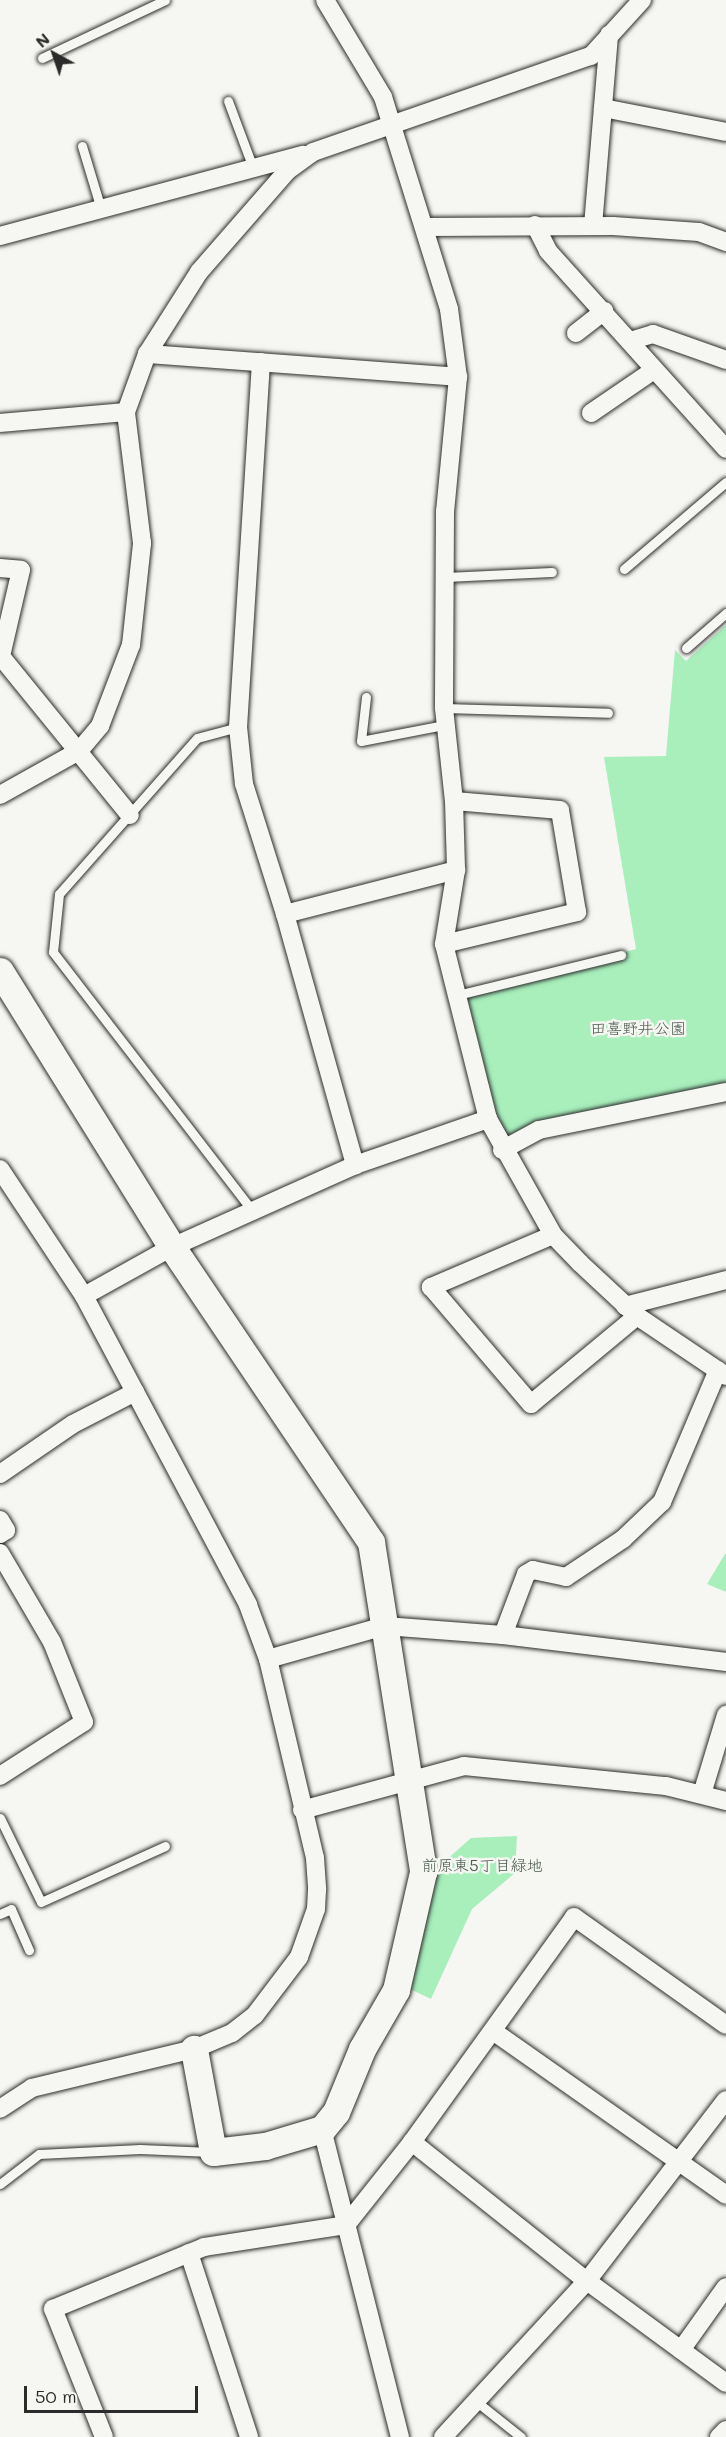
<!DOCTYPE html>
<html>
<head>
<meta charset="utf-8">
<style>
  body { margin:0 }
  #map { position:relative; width:726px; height:2437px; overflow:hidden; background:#f6f6f2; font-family:Mali,"Klee One",sans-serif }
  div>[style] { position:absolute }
  .green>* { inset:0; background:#a8efbc }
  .roads { filter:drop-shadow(0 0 2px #2b2b2b) drop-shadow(0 0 2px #2b2b2b) }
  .lane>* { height:9px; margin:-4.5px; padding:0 4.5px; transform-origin:4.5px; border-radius:4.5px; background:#f6f6f2 }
  .street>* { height:18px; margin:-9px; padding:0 9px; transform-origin:9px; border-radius:9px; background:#f6f6f2 }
  .secondary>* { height:27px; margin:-13.5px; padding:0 13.5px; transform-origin:13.5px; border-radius:13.5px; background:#f6f6f2 }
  span { translate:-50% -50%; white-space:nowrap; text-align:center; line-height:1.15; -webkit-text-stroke:5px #f6f6f2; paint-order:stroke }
  .park-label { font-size:16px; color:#4a5c4f }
  .north { position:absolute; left:24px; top:24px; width:60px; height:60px; -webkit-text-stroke:4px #f6f6f2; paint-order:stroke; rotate:320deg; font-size:16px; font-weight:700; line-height:24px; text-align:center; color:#2b2b2b }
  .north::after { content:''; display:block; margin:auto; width:21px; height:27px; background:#2b2b2b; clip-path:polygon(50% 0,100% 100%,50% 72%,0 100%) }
  .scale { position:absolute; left:24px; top:2386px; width:174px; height:27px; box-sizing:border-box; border:3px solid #2b2b2b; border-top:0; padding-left:8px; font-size:18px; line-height:21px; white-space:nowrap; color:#2b2b2b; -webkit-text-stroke:4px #f6f6f2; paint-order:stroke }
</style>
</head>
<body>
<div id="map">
  <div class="green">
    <div style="clip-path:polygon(726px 625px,726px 1086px,497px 1138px,457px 995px,636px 949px,604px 757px,666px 756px,675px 650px,686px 661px)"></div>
    <div style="clip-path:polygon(725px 1554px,726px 1554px,726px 1592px,707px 1584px)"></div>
    <div style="clip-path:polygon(517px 1836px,515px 1873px,472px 1909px,431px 1999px,408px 1988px,436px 1869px,471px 1838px)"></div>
  </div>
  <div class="roads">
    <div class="lane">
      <div style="left:42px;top:58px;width:136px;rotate:-25.2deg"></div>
      <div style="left:228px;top:101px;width:72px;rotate:69.5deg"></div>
      <div style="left:82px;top:146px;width:66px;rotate:73.2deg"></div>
      <div style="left:624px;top:569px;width:134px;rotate:-40.5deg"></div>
      <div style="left:445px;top:577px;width:107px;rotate:-2.7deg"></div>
      <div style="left:686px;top:648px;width:53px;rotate:-41.2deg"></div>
      <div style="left:366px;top:697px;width:44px;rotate:96.5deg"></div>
      <div style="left:361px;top:741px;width:85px;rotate:-10.9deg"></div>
      <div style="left:444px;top:708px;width:164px;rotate:1.7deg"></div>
      <div style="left:238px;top:727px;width:42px;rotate:165deg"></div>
      <div style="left:197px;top:738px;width:208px;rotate:131.5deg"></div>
      <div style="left:59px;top:894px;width:58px;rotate:95.9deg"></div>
      <div style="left:53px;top:952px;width:326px;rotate:52.4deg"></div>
      <div style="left:457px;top:995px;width:169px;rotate:-13.7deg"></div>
      <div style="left:0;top:1818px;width:93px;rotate:64deg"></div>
      <div style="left:41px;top:1902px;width:136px;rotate:-24.3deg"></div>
      <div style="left:0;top:1914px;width:12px;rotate:-24deg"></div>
      <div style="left:11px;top:1909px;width:45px;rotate:66.3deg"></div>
      <div style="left:0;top:2184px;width:49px;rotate:-37.6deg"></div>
      <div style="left:39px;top:2154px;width:101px;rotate:-2.8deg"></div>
      <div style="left:140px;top:2149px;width:71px;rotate:2.4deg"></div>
      <div style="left:477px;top:2402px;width:56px;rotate:38.5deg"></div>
    </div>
    <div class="street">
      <div style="left:325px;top:0;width:113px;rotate:59.1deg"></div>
      <div style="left:383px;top:97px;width:222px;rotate:72.7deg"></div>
      <div style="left:449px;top:309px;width:69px;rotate:82.5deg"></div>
      <div style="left:458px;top:377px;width:135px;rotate:95.5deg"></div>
      <div style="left:445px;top:511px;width:197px;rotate:90.3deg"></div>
      <div style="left:444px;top:708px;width:94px;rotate:83.9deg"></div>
      <div style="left:454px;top:801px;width:69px;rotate:88.3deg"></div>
      <div style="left:456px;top:870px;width:75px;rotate:99.2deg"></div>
      <div style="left:444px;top:944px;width:180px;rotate:75.9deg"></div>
      <div style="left:488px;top:1119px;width:133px;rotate:60.7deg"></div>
      <div style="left:553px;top:1235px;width:39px;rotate:46deg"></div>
      <div style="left:580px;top:1263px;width:78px;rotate:42.9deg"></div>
      <div style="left:637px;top:1316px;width:107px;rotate:34deg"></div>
      <div style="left:603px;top:108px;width:125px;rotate:11deg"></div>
      <div style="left:535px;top:225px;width:29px;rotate:63deg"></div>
      <div style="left:548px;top:251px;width:266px;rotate:48deg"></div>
      <div style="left:593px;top:226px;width:192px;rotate:-85.2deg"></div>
      <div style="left:426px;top:227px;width:187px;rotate:-0.3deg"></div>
      <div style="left:613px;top:226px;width:86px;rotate:4deg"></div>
      <div style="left:699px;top:232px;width:29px;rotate:20deg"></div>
      <div style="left:0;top:236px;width:314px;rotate:-15deg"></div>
      <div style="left:576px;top:333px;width:36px;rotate:-38deg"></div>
      <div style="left:630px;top:341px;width:24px;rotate:-17deg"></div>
      <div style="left:653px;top:334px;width:77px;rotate:19.6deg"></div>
      <div style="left:147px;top:354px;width:312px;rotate:4.2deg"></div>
      <div style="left:261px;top:362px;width:366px;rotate:93.6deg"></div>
      <div style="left:238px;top:727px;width:57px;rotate:84deg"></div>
      <div style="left:244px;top:784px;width:136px;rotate:72.5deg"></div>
      <div style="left:285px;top:914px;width:261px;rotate:74.4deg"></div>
      <div style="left:591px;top:413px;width:76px;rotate:-34.3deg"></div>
      <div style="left:0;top:423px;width:126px;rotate:-5deg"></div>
      <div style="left:0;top:568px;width:21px;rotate:5deg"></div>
      <div style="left:21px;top:570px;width:92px;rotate:103.1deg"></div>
      <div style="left:3px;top:659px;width:201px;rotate:50.9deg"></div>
      <div style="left:0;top:795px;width:90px;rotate:-29.1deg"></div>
      <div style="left:79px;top:751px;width:33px;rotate:-50deg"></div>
      <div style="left:100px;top:726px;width:87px;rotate:-69.1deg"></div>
      <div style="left:131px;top:645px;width:103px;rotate:-83.8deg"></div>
      <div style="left:142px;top:543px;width:132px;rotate:-97deg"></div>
      <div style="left:126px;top:412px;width:62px;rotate:-70.1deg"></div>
      <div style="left:147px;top:354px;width:97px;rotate:-57.6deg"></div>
      <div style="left:199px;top:272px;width:134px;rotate:-48.9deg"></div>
      <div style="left:287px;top:171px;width:32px;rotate:-36deg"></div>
      <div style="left:313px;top:152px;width:294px;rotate:-19.1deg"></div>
      <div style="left:591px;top:56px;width:76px;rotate:-47.7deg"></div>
      <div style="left:285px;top:914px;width:177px;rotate:-14.4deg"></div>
      <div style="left:444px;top:944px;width:137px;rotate:-13.5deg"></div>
      <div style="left:577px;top:912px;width:103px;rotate:-99.5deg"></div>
      <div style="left:560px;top:810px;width:106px;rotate:-175.1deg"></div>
      <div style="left:502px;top:1150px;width:42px;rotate:-28.4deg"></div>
      <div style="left:539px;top:1130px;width:191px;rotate:-11.5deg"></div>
      <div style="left:0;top:1169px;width:152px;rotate:56.5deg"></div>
      <div style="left:84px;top:1296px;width:350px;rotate:62deg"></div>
      <div style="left:248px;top:1605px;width:58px;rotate:69.7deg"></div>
      <div style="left:268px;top:1659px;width:204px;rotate:76.7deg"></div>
      <div style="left:315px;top:1858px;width:32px;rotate:86deg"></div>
      <div style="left:317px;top:1890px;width:19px;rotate:93deg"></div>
      <div style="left:316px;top:1909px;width:51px;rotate:109.5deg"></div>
      <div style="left:299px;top:1957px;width:73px;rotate:127.2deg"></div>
      <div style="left:255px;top:2015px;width:29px;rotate:142deg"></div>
      <div style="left:232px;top:2033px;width:41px;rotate:157.2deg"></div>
      <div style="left:194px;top:2049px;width:167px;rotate:166.5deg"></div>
      <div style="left:32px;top:2088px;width:38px;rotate:147deg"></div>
      <div style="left:553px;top:1235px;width:133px;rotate:156.9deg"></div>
      <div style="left:431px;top:1287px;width:154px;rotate:49.5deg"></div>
      <div style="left:531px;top:1404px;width:138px;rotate:-39.7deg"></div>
      <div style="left:84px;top:1296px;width:101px;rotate:-29.1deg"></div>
      <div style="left:172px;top:1247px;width:201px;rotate:-24.1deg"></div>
      <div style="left:355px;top:1165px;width:141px;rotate:-19.1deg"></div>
      <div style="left:625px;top:1306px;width:104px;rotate:-14.4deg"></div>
      <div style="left:0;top:1474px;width:88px;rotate:-34.4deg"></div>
      <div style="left:73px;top:1424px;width:70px;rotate:-27.3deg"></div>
      <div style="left:0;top:1520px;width:12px;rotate:59deg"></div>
      <div style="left:6px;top:1530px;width:7px;rotate:146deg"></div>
      <div style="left:0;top:1553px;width:103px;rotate:59.7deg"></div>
      <div style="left:52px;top:1642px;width:86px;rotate:68.2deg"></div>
      <div style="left:84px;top:1722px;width:100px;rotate:147.3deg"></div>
      <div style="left:503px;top:1635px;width:65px;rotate:-69.3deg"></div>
      <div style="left:526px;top:1574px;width:8px;rotate:-30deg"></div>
      <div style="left:533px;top:1570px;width:34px;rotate:12deg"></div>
      <div style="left:566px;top:1577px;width:69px;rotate:-33.7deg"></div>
      <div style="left:623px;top:1539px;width:54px;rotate:-43.5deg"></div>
      <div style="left:662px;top:1502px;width:143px;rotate:-67deg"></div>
      <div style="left:268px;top:1659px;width:122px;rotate:-15.8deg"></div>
      <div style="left:385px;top:1626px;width:118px;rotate:4.4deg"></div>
      <div style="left:503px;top:1635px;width:225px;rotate:6.9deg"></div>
      <div style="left:702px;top:1794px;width:83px;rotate:-73.1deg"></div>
      <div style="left:302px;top:1810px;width:168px;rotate:-15.2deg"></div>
      <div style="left:464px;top:1766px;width:203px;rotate:5.7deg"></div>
      <div style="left:666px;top:1786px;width:62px;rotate:14deg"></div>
      <div style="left:493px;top:2031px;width:285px;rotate:35.1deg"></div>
      <div style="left:322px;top:2129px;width:318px;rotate:75.8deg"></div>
      <div style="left:412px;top:2142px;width:223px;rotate:38.5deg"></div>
      <div style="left:587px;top:2281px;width:172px;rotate:36.3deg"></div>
      <div style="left:189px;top:2253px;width:194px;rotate:71.9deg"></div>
      <div style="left:681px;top:2350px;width:77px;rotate:-54.5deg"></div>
      <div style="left:104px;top:2437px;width:138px;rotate:-111.7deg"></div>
      <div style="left:53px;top:2309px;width:163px;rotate:-22.3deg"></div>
      <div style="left:204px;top:2247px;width:144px;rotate:-8.8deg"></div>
      <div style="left:346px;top:2225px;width:106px;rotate:-51.5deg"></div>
      <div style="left:412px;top:2142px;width:277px;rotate:-54.2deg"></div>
      <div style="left:574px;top:1917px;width:186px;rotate:35.4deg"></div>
      <div style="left:443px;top:2437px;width:212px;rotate:-47.3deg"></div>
      <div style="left:587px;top:2281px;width:228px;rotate:-52.5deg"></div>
      <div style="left:719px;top:2437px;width:10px;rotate:-45deg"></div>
    </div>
    <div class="secondary">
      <div style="left:0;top:971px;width:325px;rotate:58.1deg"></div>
      <div style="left:172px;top:1247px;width:356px;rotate:56deg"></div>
      <div style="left:371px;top:1542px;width:334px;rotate:81deg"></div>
      <div style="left:423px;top:1872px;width:121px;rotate:102.9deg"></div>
      <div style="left:396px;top:1990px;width:68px;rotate:120deg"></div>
      <div style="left:362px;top:2049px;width:68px;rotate:112.4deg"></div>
      <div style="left:336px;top:2112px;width:22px;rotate:129deg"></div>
      <div style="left:322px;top:2129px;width:59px;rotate:163.4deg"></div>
      <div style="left:265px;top:2146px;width:52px;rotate:173.4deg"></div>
      <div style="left:213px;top:2152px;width:105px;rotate:-100.5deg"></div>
    </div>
  </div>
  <div class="park-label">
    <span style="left:638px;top:1028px">田喜野井公園</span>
    <span style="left:482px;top:1865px">前原東5丁目緑地</span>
  </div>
  <div class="north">N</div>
  <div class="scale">50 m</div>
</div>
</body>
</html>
